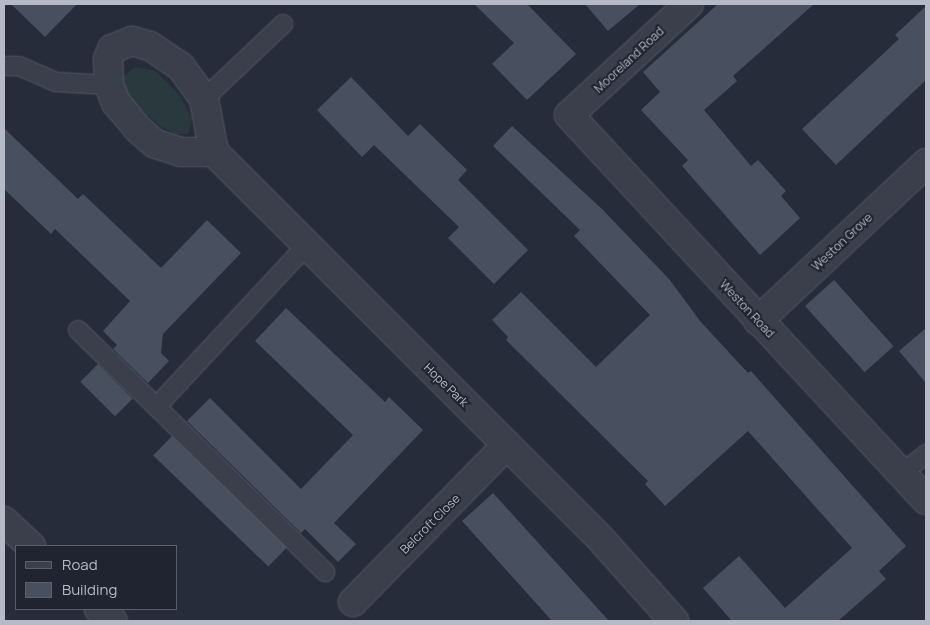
<!DOCTYPE html>
<html>
<head>
<meta charset="utf-8">
<style>
  body { margin:0 }
  #map { position:relative; width:930px; height:625px; overflow:hidden; background:#272c3b; font-family:Manrope,sans-serif }
  div>[style] { position:absolute }
  .green>* { inset:0; background:#2a393d }
  .building>* { inset:0; background:#484f5f; transform-origin:0 0 }
  .roads { filter:drop-shadow(0 0 1px #555a66) drop-shadow(0 0 1px #555a66) }
  .lane>* { height:18px; margin:-9px; padding:0 9px; transform-origin:9px; border-radius:9px; background:#3a3f4b }
  .street>* { height:28px; margin:-14px; padding:0 14px; transform-origin:14px; border-radius:14px; background:#3a3f4b }
  span { translate:-50% -50%; white-space:nowrap; text-align:center; line-height:1.15; -webkit-text-stroke:4px #1f2430; paint-order:stroke }
  .street-label { font-size:12px; color:#b6bac7 }
  .frame { position:absolute; inset:0; border:5px solid #b6bac7; pointer-events:none }
  .legend { position:absolute; left:15px; top:545px; width:162px; height:65px; box-sizing:border-box; background:#1f2430; border:1px solid #5b606c; margin:0; padding:6px 9px; list-style:none; font-size:15px; color:#b6bac7 }
  .legend li { display:flex; align-items:center; gap:10px; height:25px }
  .legend b { width:25px; border:1px solid #5b606c }
</style>
</head>
<body>
<div id="map">
  <div class="green">
    <div style="clip-path:polygon(135px 67px,155px 71px,180px 96px,192px 118px,188px 134px,176px 134px,160px 126px,126px 95px,123px 77px)"></div>
  </div>
  <div class="building">
    <div style="clip-path:polygon(11px 4px,77px 4px,45px 37px)"></div>
    <div style="clip-path:polygon(474px 4px,527px 4px,576px 54px,527px 100px,492px 64px,514px 43px)"></div>
    <div style="clip-path:polygon(585px 4px,640px 4px,608px 31px)"></div>
    <div style="clip-path:polygon(718px 4px,814px 4px,733px 76px,737px 81px,704px 110px,751px 166px,758px 160px,786px 191px,781px 196px,800px 218px,760px 255px,682px 166px,688px 160px,641px 110px,660px 92px,643px 72px)"></div>
    <div style="clip-path:polygon(926px 6px,926px 80px,836px 165px,802px 129px,899px 39px,895px 35px)"></div>
    <div style="clip-path:polygon(351px 77px,408px 136px,420px 124px,467px 170px,458px 180px,528px 250px,494px 284px,448px 238px,459px 227px,374px 145px,362px 157px,317px 110px)"></div>
    <div style="clip-path:polygon(512px 126px,602px 209px,669px 279px,700px 321px,748px 373px,751px 371px,906px 546px,879px 571px,886px 579px,838px 621px,732px 621px,703px 588px,739px 556px,785px 608px,852px 548px,748px 431px,665px 506px,645px 484px,648px 481px,506px 340px,508px 337px,492px 320px,521px 292px,596px 367px,650px 315px,574px 236px,580px 230px,493px 146px)"></div>
    <div style="clip-path:polygon(4px 128px,78px 199px,83px 194px,161px 268px,207px 220px,241px 253px,163px 334px,161px 353px,169px 361px,148px 383px,113px 349px,117px 345px,103px 331px,130px 301px,55px 229px,51px 234px,4px 189px)"></div>
    <div style="left:834px;top:280px;width:89px;height:39px;rotate:48deg"></div>
    <div style="clip-path:polygon(286px 308px,385px 402px,389px 397px,423px 430px,334px 523px,356px 544px,338px 562px,305px 529px,301px 533px,187px 421px,210px 398px,301px 489px,353px 435px,255px 341px)"></div>
    <div style="clip-path:polygon(926px 328px,926px 383px,899px 351px)"></div>
    <div style="left:98px;top:364px;width:49px;height:25px;rotate:45deg"></div>
    <div style="left:172px;top:436px;width:160px;height:27px;rotate:44deg"></div>
    <div style="clip-path:polygon(493px 493px,573px 581px,609px 621px,552px 621px,462px 521px)"></div>
  </div>
  <div class="roads">
    <div class="lane">
      <div style="left:4px;top:66px;width:15px"></div>
      <div style="left:19px;top:66px;width:40px;rotate:23.4deg"></div>
      <div style="left:56px;top:82px;width:53px;rotate:3.2deg"></div>
      <div style="left:204px;top:99px;width:109px;rotate:-43.5deg"></div>
      <div style="left:78px;top:330px;width:346px;rotate:44.4deg"></div>
      <div style="left:158px;top:405px;width:216px;rotate:-47.1deg"></div>
      <div style="left:902px;top:473px;width:31px;rotate:-38deg"></div>
    </div>
    <div class="street">
      <div style="left:689px;top:4px;width:163px;rotate:137.2deg"></div>
      <div style="left:569px;top:115px;width:525px;rotate:47.16deg"></div>
      <div style="left:214px;top:152px;width:33px;rotate:180deg"></div>
      <div style="left:181px;top:152px;width:28px;rotate:-162deg"></div>
      <div style="left:154px;top:143px;width:20px;rotate:-139deg"></div>
      <div style="left:139px;top:130px;width:35px;rotate:-130deg"></div>
      <div style="left:116px;top:103px;width:19px;rotate:-111deg"></div>
      <div style="left:109px;top:85px;width:26px;rotate:-92deg"></div>
      <div style="left:108px;top:59px;width:11px;rotate:-68deg"></div>
      <div style="left:112px;top:49px;width:22px;rotate:-22deg"></div>
      <div style="left:132px;top:41px;width:19px;rotate:16deg"></div>
      <div style="left:150px;top:46px;width:37px;rotate:34deg"></div>
      <div style="left:181px;top:67px;width:39px;rotate:54deg"></div>
      <div style="left:204px;top:99px;width:54px;rotate:79.3deg"></div>
      <div style="left:214px;top:152px;width:544px;rotate:45deg"></div>
      <div style="left:599px;top:537px;width:113px;rotate:48.2deg"></div>
      <div style="left:758px;top:321px;width:231px;rotate:-43.2deg"></div>
      <div style="left:4px;top:521px;width:37px;rotate:43deg"></div>
      <div style="left:353px;top:602px;width:220px;rotate:-45.6deg"></div>
      <div style="left:99px;top:609px;width:18px;rotate:41deg"></div>
    </div>
  </div>
  <div class="street-label">
    <span style="left:629px;top:60px;rotate:-43deg">Mooreland Road</span>
    <span style="left:842px;top:242px;rotate:-43deg">Weston Grove</span>
    <span style="left:747px;top:309px;rotate:47deg">Weston Road</span>
    <span style="left:446px;top:385px;rotate:44deg">Hope Park</span>
    <span style="left:430px;top:524px;rotate:-45deg">Belcroft Close</span>
  </div>
  <div class="frame"></div>
  <ul class="legend">
  <li><b style="height:6px;background:#3a3f4b"></b>Road</li>
  <li><b style="height:14px;background:#484f5f"></b>Building</li>
  </ul>
</div>
</body>
</html>
